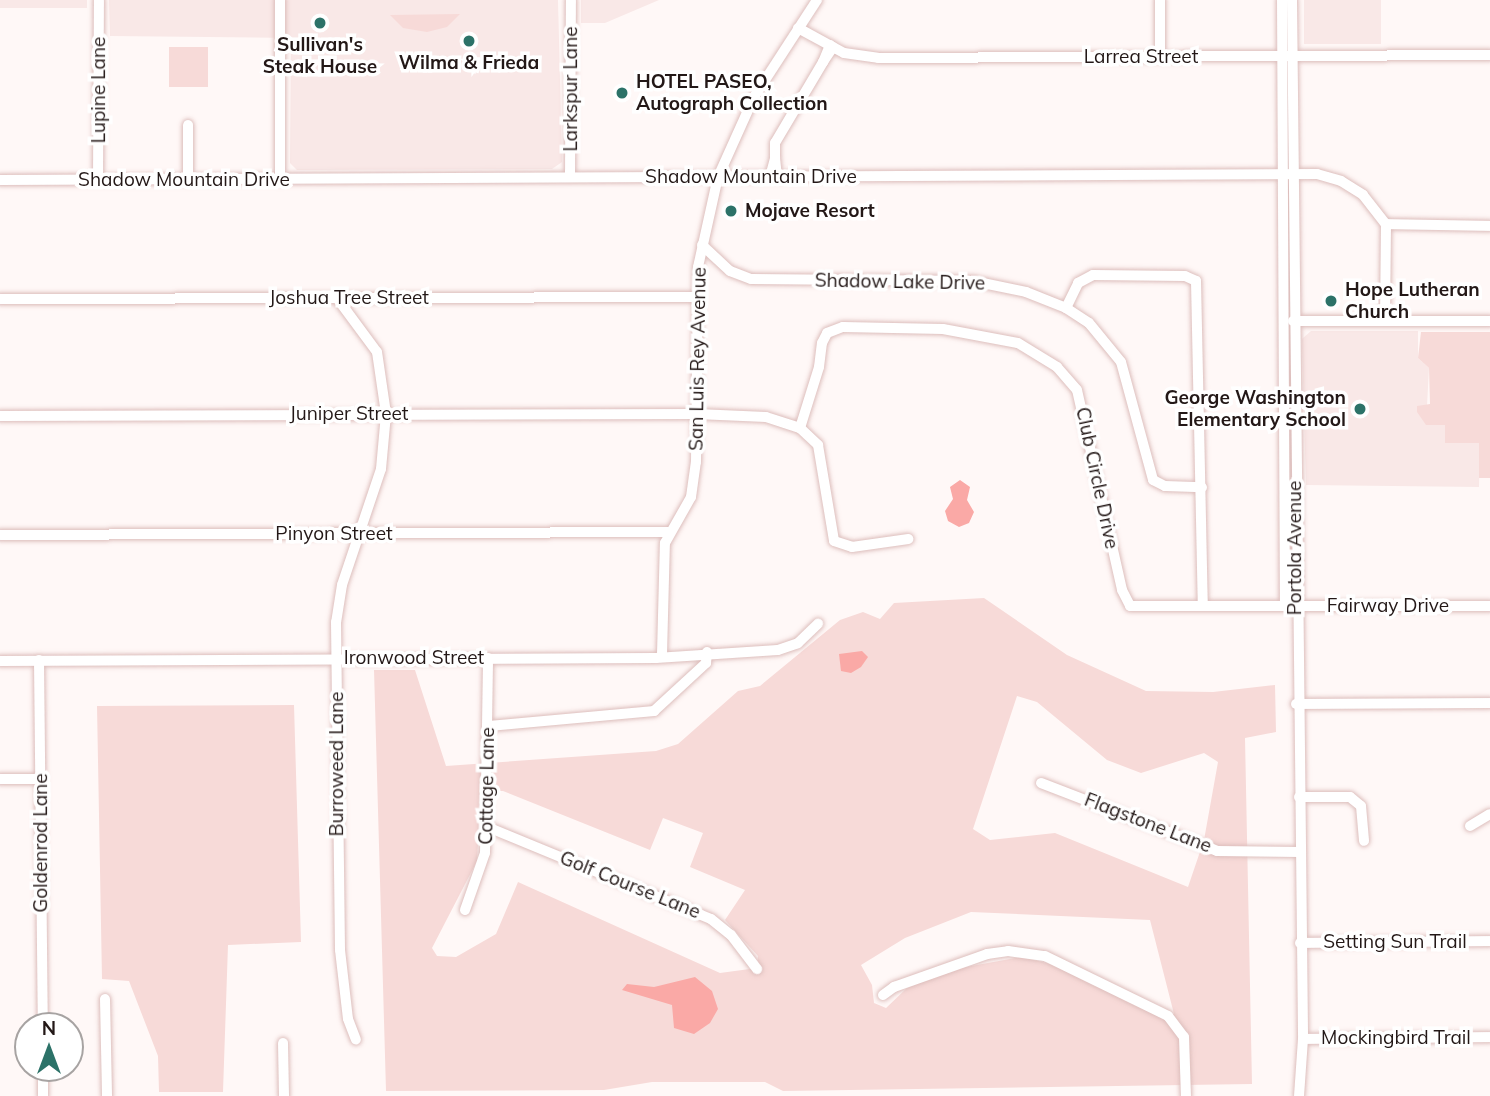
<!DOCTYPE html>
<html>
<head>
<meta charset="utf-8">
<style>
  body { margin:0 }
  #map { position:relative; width:1490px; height:1096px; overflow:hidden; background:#fff8f7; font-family:Mulish,sans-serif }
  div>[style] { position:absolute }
  .built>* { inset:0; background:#f9e8e7; transform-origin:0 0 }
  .green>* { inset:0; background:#f7dad8; transform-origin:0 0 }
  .water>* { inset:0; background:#faa9a6 }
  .roads { filter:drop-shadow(0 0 2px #ddbebc) drop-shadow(0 0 2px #ddbebc) }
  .minor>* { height:10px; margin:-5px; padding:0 5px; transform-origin:5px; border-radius:5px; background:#fff }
  .dots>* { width:19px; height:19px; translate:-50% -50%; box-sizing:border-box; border:4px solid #fff; border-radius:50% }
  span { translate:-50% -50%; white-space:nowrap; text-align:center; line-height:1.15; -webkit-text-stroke:7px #fff; paint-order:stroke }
  .poi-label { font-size:19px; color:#231817; font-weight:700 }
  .left { translate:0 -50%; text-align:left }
  .right { translate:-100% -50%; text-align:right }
  .street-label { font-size:19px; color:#231817 }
  .north { position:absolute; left:14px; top:1012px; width:70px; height:70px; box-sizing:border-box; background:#fff; border:2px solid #a7a3a2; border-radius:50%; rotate:0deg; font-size:19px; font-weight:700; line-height:28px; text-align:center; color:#231817 }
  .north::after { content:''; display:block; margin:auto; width:24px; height:32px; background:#2c7268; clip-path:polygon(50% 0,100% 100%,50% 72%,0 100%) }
</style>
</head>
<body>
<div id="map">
  <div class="built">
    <div style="left:0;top:0;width:87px;height:8px"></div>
    <div style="clip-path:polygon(109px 0,558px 0,562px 162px,552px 169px,297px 170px,290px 163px,291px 38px,110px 36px)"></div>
    <div style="clip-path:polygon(581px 0,659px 0,605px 23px,581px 23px)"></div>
    <div style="left:1304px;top:0;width:77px;height:44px"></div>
    <div style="clip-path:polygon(1311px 331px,1418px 331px,1418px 358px,1429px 368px,1427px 406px,1445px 425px,1480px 443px,1479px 487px,1306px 485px,1302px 339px)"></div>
  </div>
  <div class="green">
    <div style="clip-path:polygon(460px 14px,447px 27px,427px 32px,403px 28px,390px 15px)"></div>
    <div style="left:169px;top:47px;width:39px;height:40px"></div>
    <div style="clip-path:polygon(1421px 332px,1490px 332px,1490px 478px,1479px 478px,1479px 443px,1445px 443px,1445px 425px,1426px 425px,1417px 412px,1417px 406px,1430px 404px,1429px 368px,1418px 358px)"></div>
    <div style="clip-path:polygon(evenodd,984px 598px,1067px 655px,1146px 691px,1213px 692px,1275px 685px,1276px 732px,1245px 738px,1252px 1084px,783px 1091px,765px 1082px,652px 1082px,604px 1090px,386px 1091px,374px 670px,415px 670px,446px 766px,656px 751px,678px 744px,738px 691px,760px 686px,840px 620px,863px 612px,880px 619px,894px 603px,984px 598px,1017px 696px,1037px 702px,1107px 760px,1141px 773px,1204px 753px,1218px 762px,1204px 840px,1188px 887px,1055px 833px,990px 840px,973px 829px,1017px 696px,984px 598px,481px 791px,503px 791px,650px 850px,663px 818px,703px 833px,690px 867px,745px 890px,725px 920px,758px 956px,757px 968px,720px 973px,518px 882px,496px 934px,456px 957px,437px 956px,432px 948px,477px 861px,481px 791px,984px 598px,971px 912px,1150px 920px,1174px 1014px,1167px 1017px,1060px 966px,1021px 957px,955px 969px,907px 988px,886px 1008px,874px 1003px,872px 985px,861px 965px,905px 938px,971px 912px)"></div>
    <div style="clip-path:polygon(294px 705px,301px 942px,228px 945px,223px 1092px,159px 1092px,158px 1056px,129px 981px,102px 979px,97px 706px)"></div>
  </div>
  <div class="water">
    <div style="clip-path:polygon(960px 480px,970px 487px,967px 500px,974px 512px,969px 523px,959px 527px,948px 521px,945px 511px,953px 499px,950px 487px)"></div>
    <div style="clip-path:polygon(862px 651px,868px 657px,861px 667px,851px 673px,841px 671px,839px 654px)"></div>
    <div style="clip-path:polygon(695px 977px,712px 991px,718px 1009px,710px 1023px,694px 1034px,674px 1028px,672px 1005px,622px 990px,627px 984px,654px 987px)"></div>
  </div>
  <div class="roads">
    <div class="minor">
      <div style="left:1282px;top:0;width:606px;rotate:89.72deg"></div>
      <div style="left:1292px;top:0;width:1039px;rotate:89.39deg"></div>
      <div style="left:1303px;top:1039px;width:57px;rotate:94deg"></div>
      <div style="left:798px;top:28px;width:52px;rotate:28.5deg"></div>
      <div style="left:844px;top:53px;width:34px;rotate:8deg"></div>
      <div style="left:878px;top:58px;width:612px;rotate:-0.28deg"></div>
      <div style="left:830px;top:45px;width:18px;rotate:112deg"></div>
      <div style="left:823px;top:62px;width:18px;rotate:-56deg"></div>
      <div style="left:1160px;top:57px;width:57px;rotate:-90deg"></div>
      <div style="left:188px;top:125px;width:55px;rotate:90deg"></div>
      <div style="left:775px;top:158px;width:15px;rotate:-90deg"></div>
      <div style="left:775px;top:143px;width:94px;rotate:-59.3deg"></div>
      <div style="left:570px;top:177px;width:177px;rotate:-89.7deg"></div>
      <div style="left:770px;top:177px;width:20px;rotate:-75deg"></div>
      <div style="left:775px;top:158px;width:19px;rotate:84deg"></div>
      <div style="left:0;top:180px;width:1317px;rotate:-0.26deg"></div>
      <div style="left:1317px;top:174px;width:25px;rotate:16deg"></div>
      <div style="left:1341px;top:181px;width:26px;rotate:32deg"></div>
      <div style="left:1363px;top:195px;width:37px;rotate:52deg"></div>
      <div style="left:1386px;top:224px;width:97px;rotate:90.6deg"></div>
      <div style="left:98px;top:180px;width:180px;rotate:-89.7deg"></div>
      <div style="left:280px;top:180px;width:180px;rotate:-90deg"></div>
      <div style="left:1386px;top:224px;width:104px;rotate:1.1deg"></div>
      <div style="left:702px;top:245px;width:38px;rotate:43deg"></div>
      <div style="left:730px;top:271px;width:22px;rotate:21deg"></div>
      <div style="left:751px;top:279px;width:222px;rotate:0.5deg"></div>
      <div style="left:973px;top:281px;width:54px;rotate:11.7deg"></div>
      <div style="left:1026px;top:292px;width:43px;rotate:21.8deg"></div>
      <div style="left:1066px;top:308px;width:27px;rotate:33deg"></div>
      <div style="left:1089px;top:323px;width:50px;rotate:50.6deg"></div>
      <div style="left:1121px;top:362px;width:122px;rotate:74.8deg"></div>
      <div style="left:1153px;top:480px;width:13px;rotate:27deg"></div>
      <div style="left:1165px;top:486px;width:37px;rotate:2deg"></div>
      <div style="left:337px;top:298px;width:67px;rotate:53.5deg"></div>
      <div style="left:377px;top:352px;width:63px;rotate:81.7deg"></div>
      <div style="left:386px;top:414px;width:55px;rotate:95.2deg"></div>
      <div style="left:381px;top:469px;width:122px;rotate:108.6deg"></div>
      <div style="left:342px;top:585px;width:37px;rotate:99deg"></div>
      <div style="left:336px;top:622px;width:328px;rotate:89.3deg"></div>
      <div style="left:340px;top:950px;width:69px;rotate:83.4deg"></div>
      <div style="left:348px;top:1019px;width:22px;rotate:69deg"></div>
      <div style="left:0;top:299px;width:698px;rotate:-0.16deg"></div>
      <div style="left:1066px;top:308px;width:28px;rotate:-64deg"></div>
      <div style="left:1078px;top:283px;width:17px;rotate:-28deg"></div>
      <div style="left:1093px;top:275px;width:92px;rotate:0.6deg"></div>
      <div style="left:1185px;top:276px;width:12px;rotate:24deg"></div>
      <div style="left:1196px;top:281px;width:325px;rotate:88.8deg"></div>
      <div style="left:1293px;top:321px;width:197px"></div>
      <div style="left:0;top:416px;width:697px;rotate:-0.16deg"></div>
      <div style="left:697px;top:414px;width:69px;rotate:2.5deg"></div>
      <div style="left:766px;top:417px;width:36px;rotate:18deg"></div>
      <div style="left:800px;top:428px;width:25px;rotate:43deg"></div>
      <div style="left:818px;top:445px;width:97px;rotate:80.5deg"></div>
      <div style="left:834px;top:541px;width:19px;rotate:18deg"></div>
      <div style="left:852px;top:547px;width:57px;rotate:-8.1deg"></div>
      <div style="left:800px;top:428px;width:64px;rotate:-72.7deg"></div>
      <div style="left:819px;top:367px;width:24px;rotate:-83deg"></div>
      <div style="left:822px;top:343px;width:11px;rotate:-63deg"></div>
      <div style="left:827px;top:333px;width:17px;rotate:-21deg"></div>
      <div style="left:843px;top:327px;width:100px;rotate:1.1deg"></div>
      <div style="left:943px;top:329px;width:76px;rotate:10.6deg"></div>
      <div style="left:1018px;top:343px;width:46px;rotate:31.6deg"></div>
      <div style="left:1057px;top:367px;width:30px;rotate:49deg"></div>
      <div style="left:1077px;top:390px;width:205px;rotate:77.3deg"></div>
      <div style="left:1122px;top:590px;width:18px;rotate:63deg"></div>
      <div style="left:1130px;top:606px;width:360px"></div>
      <div style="left:0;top:535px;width:668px;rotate:-0.26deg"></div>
      <div style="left:662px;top:654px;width:111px;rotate:-88.5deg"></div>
      <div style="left:665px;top:543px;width:53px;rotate:-60.5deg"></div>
      <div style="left:691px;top:497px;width:35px;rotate:-82deg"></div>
      <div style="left:696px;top:462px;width:195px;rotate:-89.4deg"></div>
      <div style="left:698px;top:267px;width:92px;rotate:-77.5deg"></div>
      <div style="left:718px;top:177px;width:88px;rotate:-65.8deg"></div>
      <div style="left:754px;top:97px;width:116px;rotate:-57deg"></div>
      <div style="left:39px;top:660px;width:366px;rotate:89.4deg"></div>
      <div style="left:0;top:661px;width:656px;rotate:-0.26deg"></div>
      <div style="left:656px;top:658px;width:122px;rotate:-3.8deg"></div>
      <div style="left:778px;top:650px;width:21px;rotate:-19deg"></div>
      <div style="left:798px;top:643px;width:28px;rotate:-44deg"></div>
      <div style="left:1296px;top:704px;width:194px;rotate:-0.3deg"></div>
      <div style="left:489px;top:726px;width:166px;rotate:-5.2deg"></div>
      <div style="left:654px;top:711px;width:71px;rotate:-42.7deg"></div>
      <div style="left:706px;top:663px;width:11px;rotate:-85deg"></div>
      <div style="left:0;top:779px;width:41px"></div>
      <div style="left:1041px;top:783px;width:189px;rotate:21.1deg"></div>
      <div style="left:1217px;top:851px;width:82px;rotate:0.7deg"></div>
      <div style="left:1299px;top:797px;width:51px"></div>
      <div style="left:1350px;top:797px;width:14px;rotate:39deg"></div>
      <div style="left:1361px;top:806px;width:35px;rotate:85deg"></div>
      <div style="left:485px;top:826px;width:244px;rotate:22.4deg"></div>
      <div style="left:711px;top:919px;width:26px;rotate:39deg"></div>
      <div style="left:731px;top:935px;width:43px;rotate:52.6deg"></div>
      <div style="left:1470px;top:826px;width:23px;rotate:-31deg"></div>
      <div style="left:465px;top:910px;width:60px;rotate:-70.7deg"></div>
      <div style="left:485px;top:853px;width:195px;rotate:-89.1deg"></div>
      <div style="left:1300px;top:943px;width:190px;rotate:-0.6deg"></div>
      <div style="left:883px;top:995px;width:14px;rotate:-36deg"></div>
      <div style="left:894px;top:987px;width:99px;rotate:-19.5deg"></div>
      <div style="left:987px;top:954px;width:21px;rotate:-8deg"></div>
      <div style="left:1008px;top:951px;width:37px;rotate:8deg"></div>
      <div style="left:1045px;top:956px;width:137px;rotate:26deg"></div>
      <div style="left:1168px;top:1016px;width:26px;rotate:53deg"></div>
      <div style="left:1184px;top:1037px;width:59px;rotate:88.1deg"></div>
      <div style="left:105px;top:999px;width:97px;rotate:88.8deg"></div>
      <div style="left:1303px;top:1039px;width:187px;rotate:-0.6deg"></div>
      <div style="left:283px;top:1043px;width:53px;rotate:88.9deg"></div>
      <div style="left:43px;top:1068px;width:28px;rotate:90deg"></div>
    </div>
  </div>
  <div class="dots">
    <div style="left:320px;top:23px;background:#2c7268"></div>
    <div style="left:469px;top:41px;background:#2c7268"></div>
    <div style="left:622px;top:93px;background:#2c7268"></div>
    <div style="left:731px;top:211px;background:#2c7268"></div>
    <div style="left:1331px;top:301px;background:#2c7268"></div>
    <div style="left:1360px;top:409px;background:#2c7268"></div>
  </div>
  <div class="poi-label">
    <span style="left:320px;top:56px">Sullivan's<br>Steak House</span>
    <span style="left:469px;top:63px">Wilma &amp; Frieda</span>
    <span class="left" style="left:636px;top:93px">HOTEL PASEO,<br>Autograph Collection</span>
    <span class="left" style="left:745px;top:211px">Mojave Resort</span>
    <span class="left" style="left:1345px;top:301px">Hope Lutheran<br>Church</span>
    <span class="right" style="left:1346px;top:409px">George Washington<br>Elementary School</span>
  </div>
  <div class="street-label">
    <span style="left:1141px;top:57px">Larrea Street</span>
    <span style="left:571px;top:89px;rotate:-90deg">Larkspur Lane</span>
    <span style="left:99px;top:90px;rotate:-90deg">Lupine Lane</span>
    <span style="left:751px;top:177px">Shadow Mountain Drive</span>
    <span style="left:184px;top:180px">Shadow Mountain Drive</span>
    <span style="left:900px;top:282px;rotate:1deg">Shadow Lake Drive</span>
    <span style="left:349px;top:298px">Joshua Tree Street</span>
    <span style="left:698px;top:359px;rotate:-89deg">San Luis Rey Avenue</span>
    <span style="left:349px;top:414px">Juniper Street</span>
    <span style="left:1097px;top:478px;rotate:78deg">Club Circle Drive</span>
    <span style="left:334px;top:534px">Pinyon Street</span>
    <span style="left:1295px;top:548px;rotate:-90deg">Portola Avenue</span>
    <span style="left:1388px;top:606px">Fairway Drive</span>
    <span style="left:414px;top:658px">Ironwood Street</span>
    <span style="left:337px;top:764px;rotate:-90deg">Burroweed Lane</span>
    <span style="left:487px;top:786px;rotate:-89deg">Cottage Lane</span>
    <span style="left:1148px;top:823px;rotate:21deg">Flagstone Lane</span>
    <span style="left:41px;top:843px;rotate:-90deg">Goldenrod Lane</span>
    <span style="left:630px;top:885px;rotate:22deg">Golf Course Lane</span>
    <span style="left:1395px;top:942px">Setting Sun Trail</span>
    <span style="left:1396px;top:1038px">Mockingbird Trail</span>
  </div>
  <div class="north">N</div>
</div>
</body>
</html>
